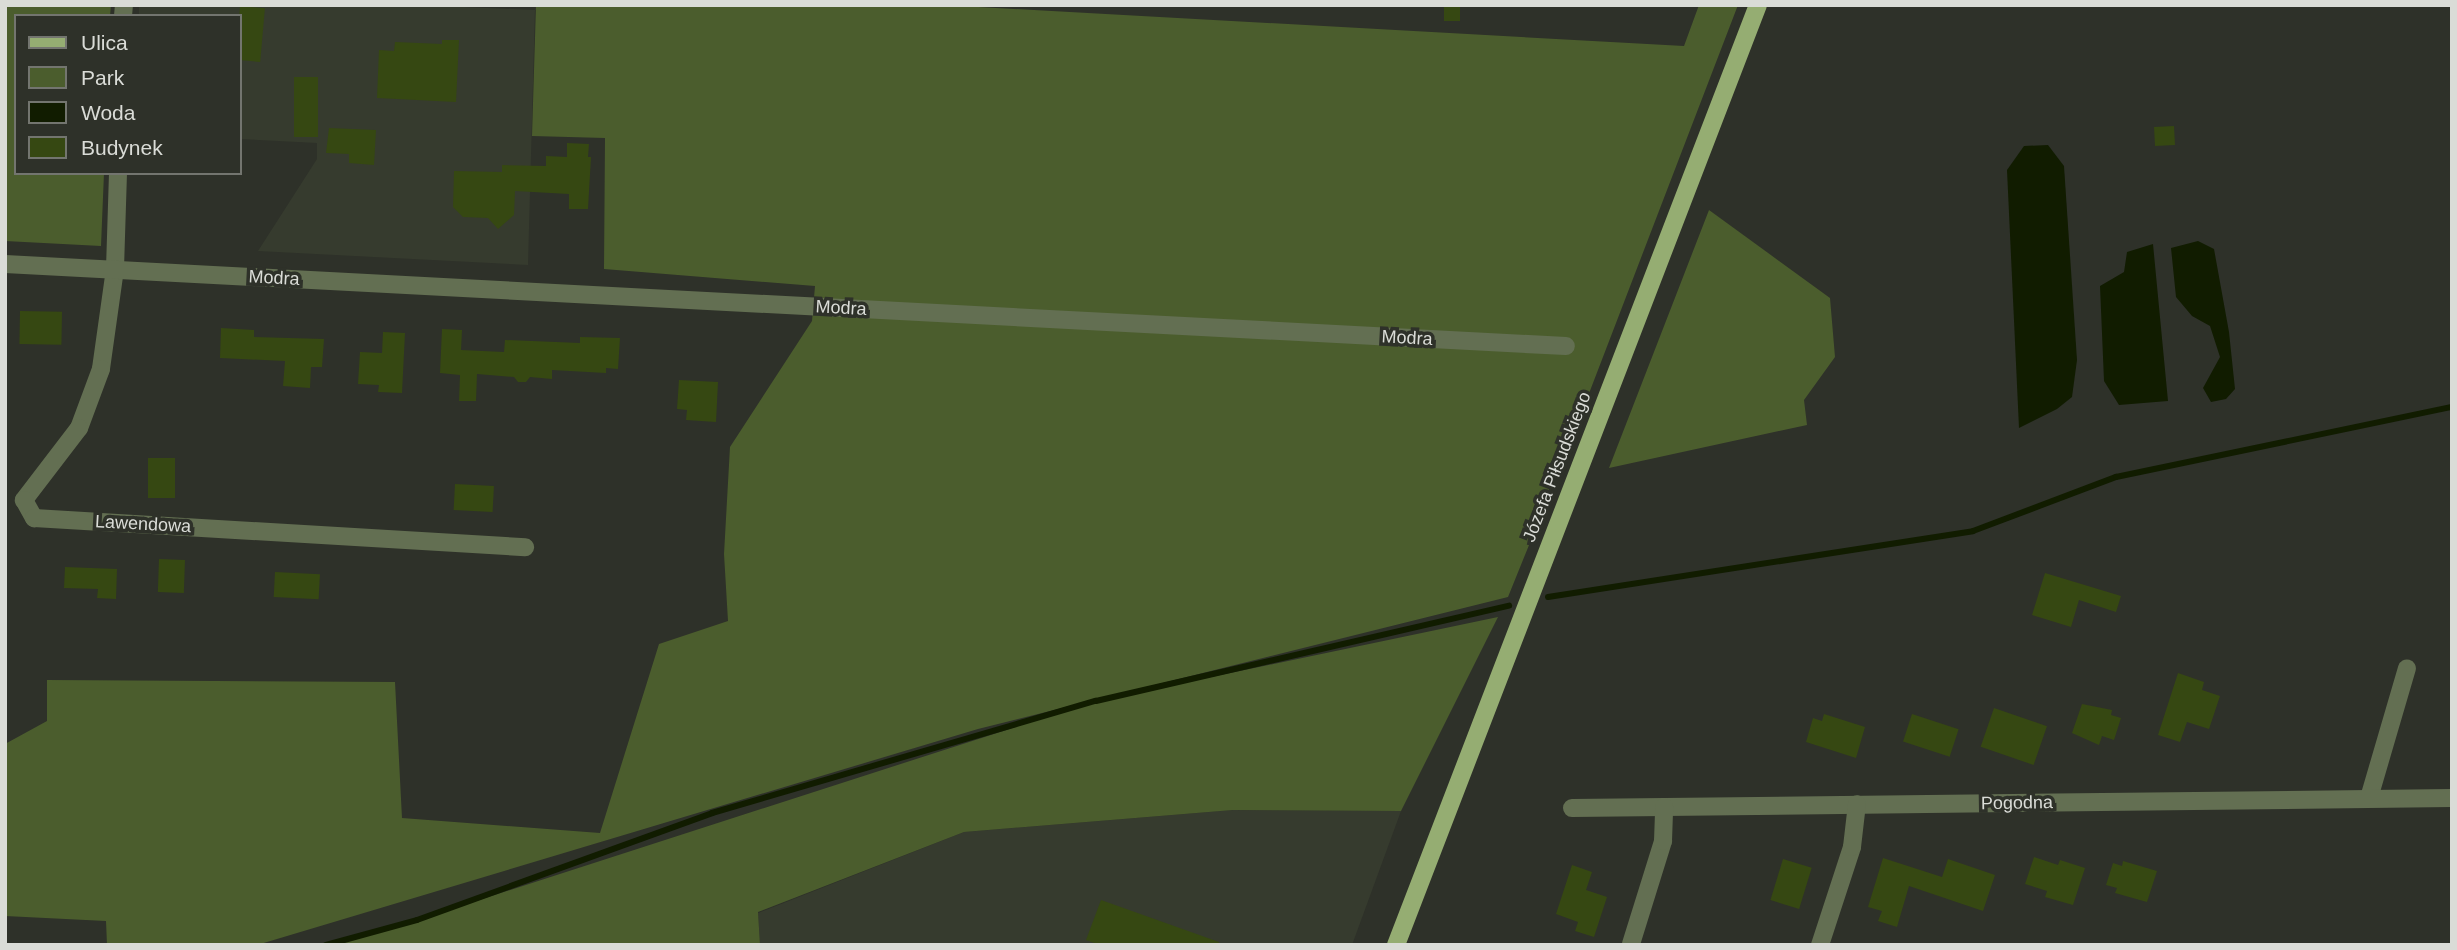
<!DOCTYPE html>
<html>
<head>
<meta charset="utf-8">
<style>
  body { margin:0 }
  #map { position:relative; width:2457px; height:950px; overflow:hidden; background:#2e3129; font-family:Helvetica,sans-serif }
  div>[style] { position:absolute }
  .built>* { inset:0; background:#363b2e }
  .green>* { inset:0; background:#4b5d2d }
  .water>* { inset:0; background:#111c00 }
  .stream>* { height:6px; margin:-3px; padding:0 3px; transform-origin:3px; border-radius:3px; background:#111c00 }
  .building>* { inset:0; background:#364812; transform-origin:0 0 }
  .minor>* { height:18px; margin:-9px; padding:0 9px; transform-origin:9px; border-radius:9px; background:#636f52 }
  .major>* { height:18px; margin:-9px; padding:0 9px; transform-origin:9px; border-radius:9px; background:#95ad72 }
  span { translate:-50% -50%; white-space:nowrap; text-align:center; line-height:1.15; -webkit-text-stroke:7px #2e3129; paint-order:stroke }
  .street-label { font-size:18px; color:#dadcd7 }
  .frame { position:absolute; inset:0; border:7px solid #dadcd7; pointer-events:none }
  .legend { position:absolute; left:14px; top:14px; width:228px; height:161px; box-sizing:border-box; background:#2e3129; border:2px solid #73756f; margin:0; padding:9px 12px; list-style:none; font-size:21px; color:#dadcd7 }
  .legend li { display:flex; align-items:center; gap:14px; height:35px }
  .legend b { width:35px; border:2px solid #73756f }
</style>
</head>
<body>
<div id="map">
  <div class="built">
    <div style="clip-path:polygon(139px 5px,418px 5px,535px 10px,528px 265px,258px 251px,317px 159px,317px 143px,240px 139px,240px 16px,139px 16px)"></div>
    <div style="clip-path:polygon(1233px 810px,1401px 811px,1352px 945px,760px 945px,758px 913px,964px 832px)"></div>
  </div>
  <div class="green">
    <div style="clip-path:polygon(5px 5px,111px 5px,110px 16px,16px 16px,16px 173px,104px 173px,101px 246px,5px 241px)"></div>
    <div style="clip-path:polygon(536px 5px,943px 5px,1684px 46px,1699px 5px,1738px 5px,1565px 456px,1508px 597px,978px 729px,257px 945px,107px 945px,106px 921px,5px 916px,5px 744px,47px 721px,47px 680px,395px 682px,402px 818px,600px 833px,659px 644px,728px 621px,724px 554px,730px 447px,812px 321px,815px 286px,604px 269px,605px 138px,532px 136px)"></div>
    <div style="clip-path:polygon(1709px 210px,1830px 298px,1835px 357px,1804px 400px,1807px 425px,1609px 468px)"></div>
    <div style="clip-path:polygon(1498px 617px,1401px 811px,1233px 810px,964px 832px,758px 912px,760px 945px,326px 945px,417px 920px,1096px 701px)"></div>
  </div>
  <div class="water">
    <div style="clip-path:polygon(2048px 145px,2064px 166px,2077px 360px,2072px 397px,2057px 409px,2019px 428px,2007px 170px,2024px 146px)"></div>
    <div style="clip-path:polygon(2198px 241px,2214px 249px,2229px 332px,2235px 389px,2226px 399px,2211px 402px,2203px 388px,2220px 357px,2210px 326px,2192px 316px,2176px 297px,2171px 248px)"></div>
    <div style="clip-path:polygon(2153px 244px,2168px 401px,2119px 405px,2104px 381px,2100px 286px,2124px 272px,2127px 252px)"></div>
  </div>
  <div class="stream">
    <div style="left:1548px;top:597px;width:430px;rotate:-8.8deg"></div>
    <div style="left:1973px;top:531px;width:153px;rotate:-20.7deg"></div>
    <div style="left:2116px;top:477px;width:343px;rotate:-11.8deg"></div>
    <div style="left:326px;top:945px;width:94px;rotate:-15.4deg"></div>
    <div style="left:417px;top:920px;width:314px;rotate:-19.9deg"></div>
    <div style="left:712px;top:813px;width:400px;rotate:-16.3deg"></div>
    <div style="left:1096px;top:701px;width:424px;rotate:-13deg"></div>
  </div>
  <div class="building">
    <div style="left:1444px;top:5px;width:16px;height:16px"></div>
    <div style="left:240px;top:6px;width:25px;height:54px;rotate:5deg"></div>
    <div style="clip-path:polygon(442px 40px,459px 40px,456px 102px,377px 98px,379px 50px,394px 51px,395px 42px,442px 44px)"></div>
    <div style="left:294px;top:77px;width:24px;height:60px"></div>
    <div style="left:2174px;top:126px;width:19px;height:20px;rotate:87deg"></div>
    <div style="clip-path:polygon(329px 128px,376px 130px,374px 165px,349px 163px,349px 154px,326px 153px)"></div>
    <div style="clip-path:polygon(567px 143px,589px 144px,588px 157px,591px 157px,588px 209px,569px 209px,569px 194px,515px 191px,514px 215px,498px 229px,488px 218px,463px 217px,453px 207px,454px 171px,502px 172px,502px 165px,546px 166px,546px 156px,567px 157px)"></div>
    <div style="left:20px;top:311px;width:42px;height:33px;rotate:1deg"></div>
    <div style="clip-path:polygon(221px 328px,254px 330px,254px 337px,324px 339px,322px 367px,311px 367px,310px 388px,283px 386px,285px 361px,220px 358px)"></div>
    <div style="clip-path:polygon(442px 329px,462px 330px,461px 350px,504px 352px,505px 340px,580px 343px,580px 337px,620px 338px,618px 369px,606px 368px,606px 373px,552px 370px,552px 379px,530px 377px,526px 382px,518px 382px,514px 377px,477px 374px,476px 401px,459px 401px,460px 375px,440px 373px)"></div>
    <div style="clip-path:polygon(383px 332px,405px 333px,402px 393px,378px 392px,379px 385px,358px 384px,360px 352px,382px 353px)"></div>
    <div style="clip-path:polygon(679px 380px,718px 382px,716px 422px,686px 420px,687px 410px,677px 409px)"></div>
    <div style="left:148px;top:458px;width:27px;height:40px"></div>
    <div style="left:455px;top:484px;width:39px;height:26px;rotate:3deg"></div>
    <div style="left:159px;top:559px;width:26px;height:33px;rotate:2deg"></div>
    <div style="clip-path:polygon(65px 567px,117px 569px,116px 599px,97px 598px,98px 589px,64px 588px)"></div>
    <div style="left:275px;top:572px;width:45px;height:25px;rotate:3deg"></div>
    <div style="clip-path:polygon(2045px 573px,2121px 596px,2116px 612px,2079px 600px,2071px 627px,2032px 615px)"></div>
    <div style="clip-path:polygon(2178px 673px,2204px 682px,2202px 690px,2220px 696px,2209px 729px,2187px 722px,2180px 742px,2158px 735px)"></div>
    <div style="clip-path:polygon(2082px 704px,2112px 710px,2111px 715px,2121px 718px,2114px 740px,2102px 736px,2099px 745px,2072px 733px)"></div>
    <div style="left:1994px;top:708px;width:56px;height:41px;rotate:19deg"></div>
    <div style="clip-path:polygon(1824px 714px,1865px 727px,1856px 758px,1806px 742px,1813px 718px,1822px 721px)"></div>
    <div style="left:1912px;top:714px;width:49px;height:29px;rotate:18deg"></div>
    <div style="clip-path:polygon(2034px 857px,2058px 865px,2060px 860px,2085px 868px,2073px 905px,2045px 897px,2047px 891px,2025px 884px)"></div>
    <div style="clip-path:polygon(1883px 858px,1942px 877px,1948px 859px,1995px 875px,1983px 911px,1909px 886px,1897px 927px,1878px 921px,1882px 911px,1868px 907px)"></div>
    <div style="left:1783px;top:859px;width:30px;height:43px;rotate:17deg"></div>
    <div style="clip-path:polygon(2123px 861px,2157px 871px,2147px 902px,2115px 893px,2117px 888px,2106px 885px,2113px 863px,2122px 866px)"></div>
    <div style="clip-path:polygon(1572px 865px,1592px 872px,1586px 890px,1607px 897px,1594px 937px,1575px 931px,1578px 922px,1556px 914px)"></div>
    <div style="clip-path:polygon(1101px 900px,1219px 942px,1219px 945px,1100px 945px,1086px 940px)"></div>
  </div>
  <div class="minor">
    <div style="left:123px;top:16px;width:11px;rotate:-85deg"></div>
    <div style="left:118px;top:173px;width:96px;rotate:91.8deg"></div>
    <div style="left:115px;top:269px;width:101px;rotate:98deg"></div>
    <div style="left:101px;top:369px;width:63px;rotate:110.4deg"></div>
    <div style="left:79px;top:428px;width:91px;rotate:127.4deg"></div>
    <div style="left:24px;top:500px;width:21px;rotate:61deg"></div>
    <div style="left:34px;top:518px;width:492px;rotate:3.4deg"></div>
    <div style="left:5px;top:264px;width:1563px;rotate:3.01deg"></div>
    <div style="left:2369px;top:798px;width:135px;rotate:-73.7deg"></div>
    <div style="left:1572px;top:808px;width:880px;rotate:-0.65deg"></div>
    <div style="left:1631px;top:944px;width:108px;rotate:-72.7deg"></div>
    <div style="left:1663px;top:841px;width:34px;rotate:-88deg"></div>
    <div style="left:1820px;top:945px;width:103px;rotate:-71.9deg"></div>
    <div style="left:1852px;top:847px;width:43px;rotate:-83.4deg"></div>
  </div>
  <div class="major">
    <div style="left:1396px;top:945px;width:1007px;rotate:-68.94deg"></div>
  </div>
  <div class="street-label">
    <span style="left:274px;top:278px;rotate:3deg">Modra</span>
    <span style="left:841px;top:308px;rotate:3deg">Modra</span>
    <span style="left:1407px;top:338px;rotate:3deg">Modra</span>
    <span style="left:1557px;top:467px;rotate:-69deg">Józefa Piłsudskiego</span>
    <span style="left:143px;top:524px;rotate:3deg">Lawendowa</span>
    <span style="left:2017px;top:803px;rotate:-1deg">Pogodna</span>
  </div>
  <div class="frame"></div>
  <ul class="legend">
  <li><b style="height:9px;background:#95ad72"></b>Ulica</li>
  <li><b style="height:19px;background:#4b5d2d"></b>Park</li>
  <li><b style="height:19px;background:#111c00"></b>Woda</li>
  <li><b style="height:19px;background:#364812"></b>Budynek</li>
  </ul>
</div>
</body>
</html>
